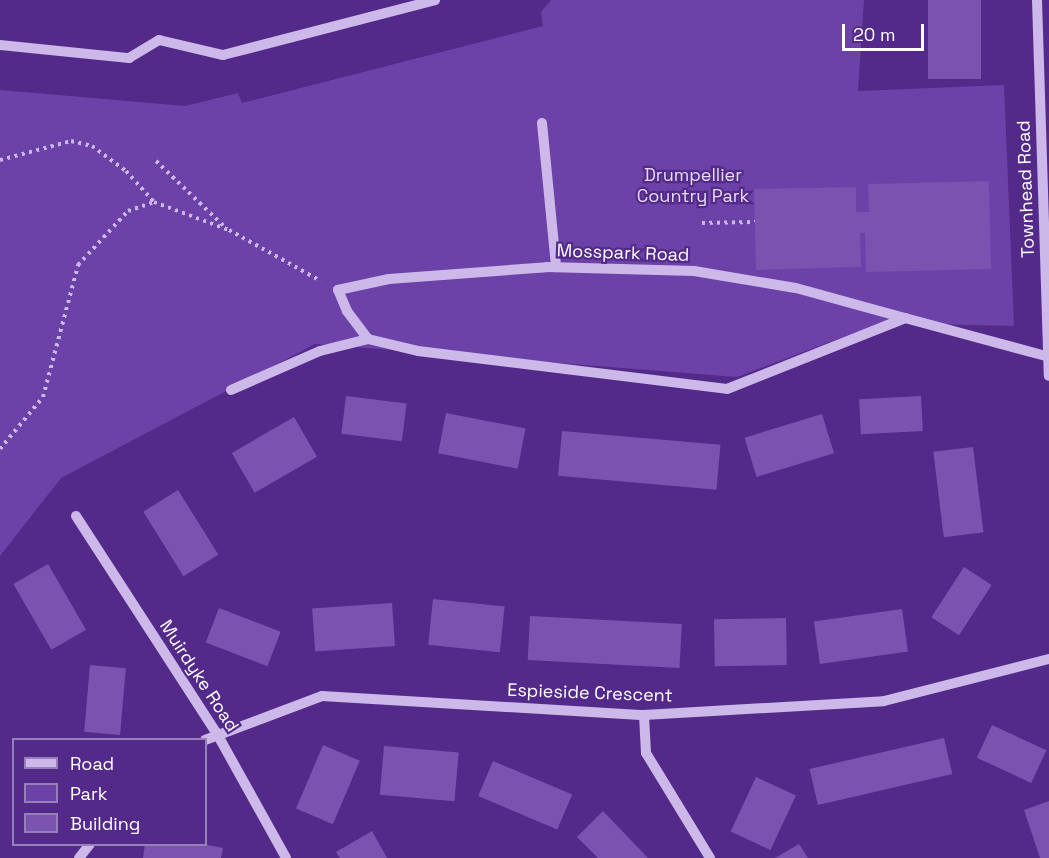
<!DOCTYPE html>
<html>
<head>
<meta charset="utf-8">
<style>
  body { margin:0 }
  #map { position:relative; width:1049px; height:858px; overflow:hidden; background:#532a8a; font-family:"Space Grotesk",sans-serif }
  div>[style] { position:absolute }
  .green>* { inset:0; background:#6d42a8 }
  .building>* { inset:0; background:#7a53b1; transform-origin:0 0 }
  .path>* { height:4px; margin-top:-2px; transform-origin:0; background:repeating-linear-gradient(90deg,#ccb8e9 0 3px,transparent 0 7.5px) }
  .minor>* { height:10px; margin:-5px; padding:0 5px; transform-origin:5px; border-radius:5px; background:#ccb8e9 }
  span { translate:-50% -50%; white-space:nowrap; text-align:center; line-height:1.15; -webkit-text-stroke:4.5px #532a8a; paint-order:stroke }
  .park-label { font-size:18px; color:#e7dcf7 }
  .street-label { font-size:18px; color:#fff }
  .legend { position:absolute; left:12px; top:738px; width:195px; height:108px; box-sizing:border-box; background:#532a8a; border:2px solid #987fb9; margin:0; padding:8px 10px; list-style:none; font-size:18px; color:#fff }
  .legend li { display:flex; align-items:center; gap:12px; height:30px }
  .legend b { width:30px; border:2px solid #987fb9 }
  .scale { position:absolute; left:842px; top:24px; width:82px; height:27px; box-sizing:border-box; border:3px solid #fff; border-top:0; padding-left:8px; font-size:18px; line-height:21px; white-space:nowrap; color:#fff; -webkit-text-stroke:4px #532a8a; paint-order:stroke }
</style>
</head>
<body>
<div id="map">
  <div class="green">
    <div style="clip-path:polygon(551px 0,864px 0,858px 91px,1004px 85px,1014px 326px,880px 323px,737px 377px,315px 344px,61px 478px,0 556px,0 90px,185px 106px,238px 93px,242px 103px,543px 26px,541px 12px)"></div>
  </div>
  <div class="building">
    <div style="left:928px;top:0;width:53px;height:79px"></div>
    <div style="clip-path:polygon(989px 181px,991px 269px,866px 272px,865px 233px,860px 233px,861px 267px,756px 270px,754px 189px,856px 187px,856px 212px,869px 212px,868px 184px)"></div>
    <div style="left:346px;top:396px;width:61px;height:38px;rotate:7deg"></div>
    <div style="left:921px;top:396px;width:35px;height:62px;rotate:87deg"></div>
    <div style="left:446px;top:413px;width:81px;height:41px;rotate:11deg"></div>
    <div style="left:822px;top:414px;width:41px;height:81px;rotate:73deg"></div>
    <div style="left:294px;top:417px;width:46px;height:72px;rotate:60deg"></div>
    <div style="left:562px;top:431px;width:159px;height:45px;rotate:5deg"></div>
    <div style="left:973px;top:447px;width:86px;height:40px;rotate:83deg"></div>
    <div style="left:178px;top:490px;width:76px;height:41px;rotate:58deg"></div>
    <div style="left:48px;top:564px;width:76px;height:40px;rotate:60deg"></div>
    <div style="left:964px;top:567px;width:33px;height:60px;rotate:33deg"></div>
    <div style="left:433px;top:599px;width:72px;height:46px;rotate:6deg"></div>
    <div style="left:392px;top:603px;width:43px;height:80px;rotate:86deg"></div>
    <div style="left:219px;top:608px;width:66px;height:37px;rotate:21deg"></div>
    <div style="left:902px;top:609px;width:43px;height:89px;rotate:82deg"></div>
    <div style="left:530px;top:616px;width:152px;height:44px;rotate:3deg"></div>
    <div style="left:786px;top:618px;width:47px;height:72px;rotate:89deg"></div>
    <div style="left:90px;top:665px;width:36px;height:67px;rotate:5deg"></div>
    <div style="left:992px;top:725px;width:60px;height:36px;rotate:25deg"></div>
    <div style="left:944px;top:738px;width:37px;height:138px;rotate:77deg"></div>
    <div style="left:323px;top:745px;width:40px;height:69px;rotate:23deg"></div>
    <div style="left:384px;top:746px;width:75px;height:49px;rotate:5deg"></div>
    <div style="left:493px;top:761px;width:86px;height:38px;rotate:23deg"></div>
    <div style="left:756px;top:777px;width:44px;height:60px;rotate:25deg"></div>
    <div style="clip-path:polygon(1049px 801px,1049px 858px,1040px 858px,1024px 810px)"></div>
    <div style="clip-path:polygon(603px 811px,648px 858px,598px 858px,577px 837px)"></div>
    <div style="clip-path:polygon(372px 831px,387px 858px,340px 858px,336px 852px)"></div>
    <div style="clip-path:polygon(145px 844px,203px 844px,223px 848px,221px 858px,143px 858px)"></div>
    <div style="clip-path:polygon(799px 844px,808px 858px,775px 858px)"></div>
  </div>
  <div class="path">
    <div style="left:0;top:160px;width:73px;rotate:-15deg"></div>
    <div style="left:71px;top:141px;width:22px;rotate:13deg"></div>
    <div style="left:92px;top:146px;width:42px;rotate:36.3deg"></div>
    <div style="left:126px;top:171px;width:42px;rotate:47.9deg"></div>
    <div style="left:154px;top:202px;width:80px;rotate:20.5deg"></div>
    <div style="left:229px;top:230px;width:105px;rotate:29deg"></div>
    <div style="left:156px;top:161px;width:98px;rotate:43.8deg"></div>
    <div style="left:702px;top:223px;width:53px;rotate:-1.1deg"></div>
    <div style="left:0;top:449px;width:67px;rotate:-50.4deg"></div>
    <div style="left:43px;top:397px;width:137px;rotate:-75.1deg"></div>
    <div style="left:78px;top:265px;width:74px;rotate:-47.2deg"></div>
    <div style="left:128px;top:211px;width:28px;rotate:-19deg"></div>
  </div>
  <div class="minor">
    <div style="left:1037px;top:0;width:376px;rotate:88.2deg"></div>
    <div style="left:0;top:45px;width:130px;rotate:5.8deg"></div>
    <div style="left:129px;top:58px;width:35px;rotate:-31deg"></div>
    <div style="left:159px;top:40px;width:66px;rotate:13.2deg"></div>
    <div style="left:223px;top:55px;width:219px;rotate:-14.5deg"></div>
    <div style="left:542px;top:123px;width:145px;rotate:84.4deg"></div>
    <div style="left:368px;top:339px;width:35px;rotate:-127deg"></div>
    <div style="left:347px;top:311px;width:23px;rotate:-113deg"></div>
    <div style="left:338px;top:290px;width:52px;rotate:-12.2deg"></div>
    <div style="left:389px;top:279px;width:158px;rotate:-4.3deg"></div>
    <div style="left:547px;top:267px;width:147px;rotate:1.6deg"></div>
    <div style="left:694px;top:271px;width:103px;rotate:9.5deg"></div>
    <div style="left:796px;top:288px;width:113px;rotate:15.4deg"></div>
    <div style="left:231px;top:390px;width:97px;rotate:-23.7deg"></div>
    <div style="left:320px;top:351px;width:49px;rotate:-14deg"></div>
    <div style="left:368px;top:339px;width:51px;rotate:13.5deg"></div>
    <div style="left:418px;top:351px;width:311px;rotate:7deg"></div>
    <div style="left:727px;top:389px;width:192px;rotate:-21.7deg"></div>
    <div style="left:905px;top:318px;width:146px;rotate:15.1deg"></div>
    <div style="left:76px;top:516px;width:257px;rotate:57.1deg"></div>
    <div style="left:216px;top:732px;width:144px;rotate:60.9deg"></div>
    <div style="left:644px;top:715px;width:38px;rotate:87deg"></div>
    <div style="left:646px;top:753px;width:123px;rotate:58.6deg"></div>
    <div style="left:205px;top:740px;width:125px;rotate:-20.6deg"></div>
    <div style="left:322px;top:696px;width:323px;rotate:3.4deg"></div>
    <div style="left:644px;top:715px;width:240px;rotate:-3.3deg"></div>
    <div style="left:884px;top:701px;width:170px;rotate:-14.3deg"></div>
    <div style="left:79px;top:858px;width:18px;rotate:-52deg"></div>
  </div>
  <div class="park-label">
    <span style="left:693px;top:186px">Drumpellier<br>Country Park</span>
  </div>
  <div class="street-label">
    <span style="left:1026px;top:189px;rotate:-92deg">Townhead Road</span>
    <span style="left:623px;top:253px;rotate:2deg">Mosspark Road</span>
    <span style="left:199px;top:676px;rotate:57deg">Muirdyke Road</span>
    <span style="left:590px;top:693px;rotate:2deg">Espieside Crescent</span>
  </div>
  <ul class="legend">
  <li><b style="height:8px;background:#ccb8e9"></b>Road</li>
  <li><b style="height:16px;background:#6d42a8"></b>Park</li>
  <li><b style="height:16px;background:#7a53b1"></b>Building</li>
  </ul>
  <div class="scale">20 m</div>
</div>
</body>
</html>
